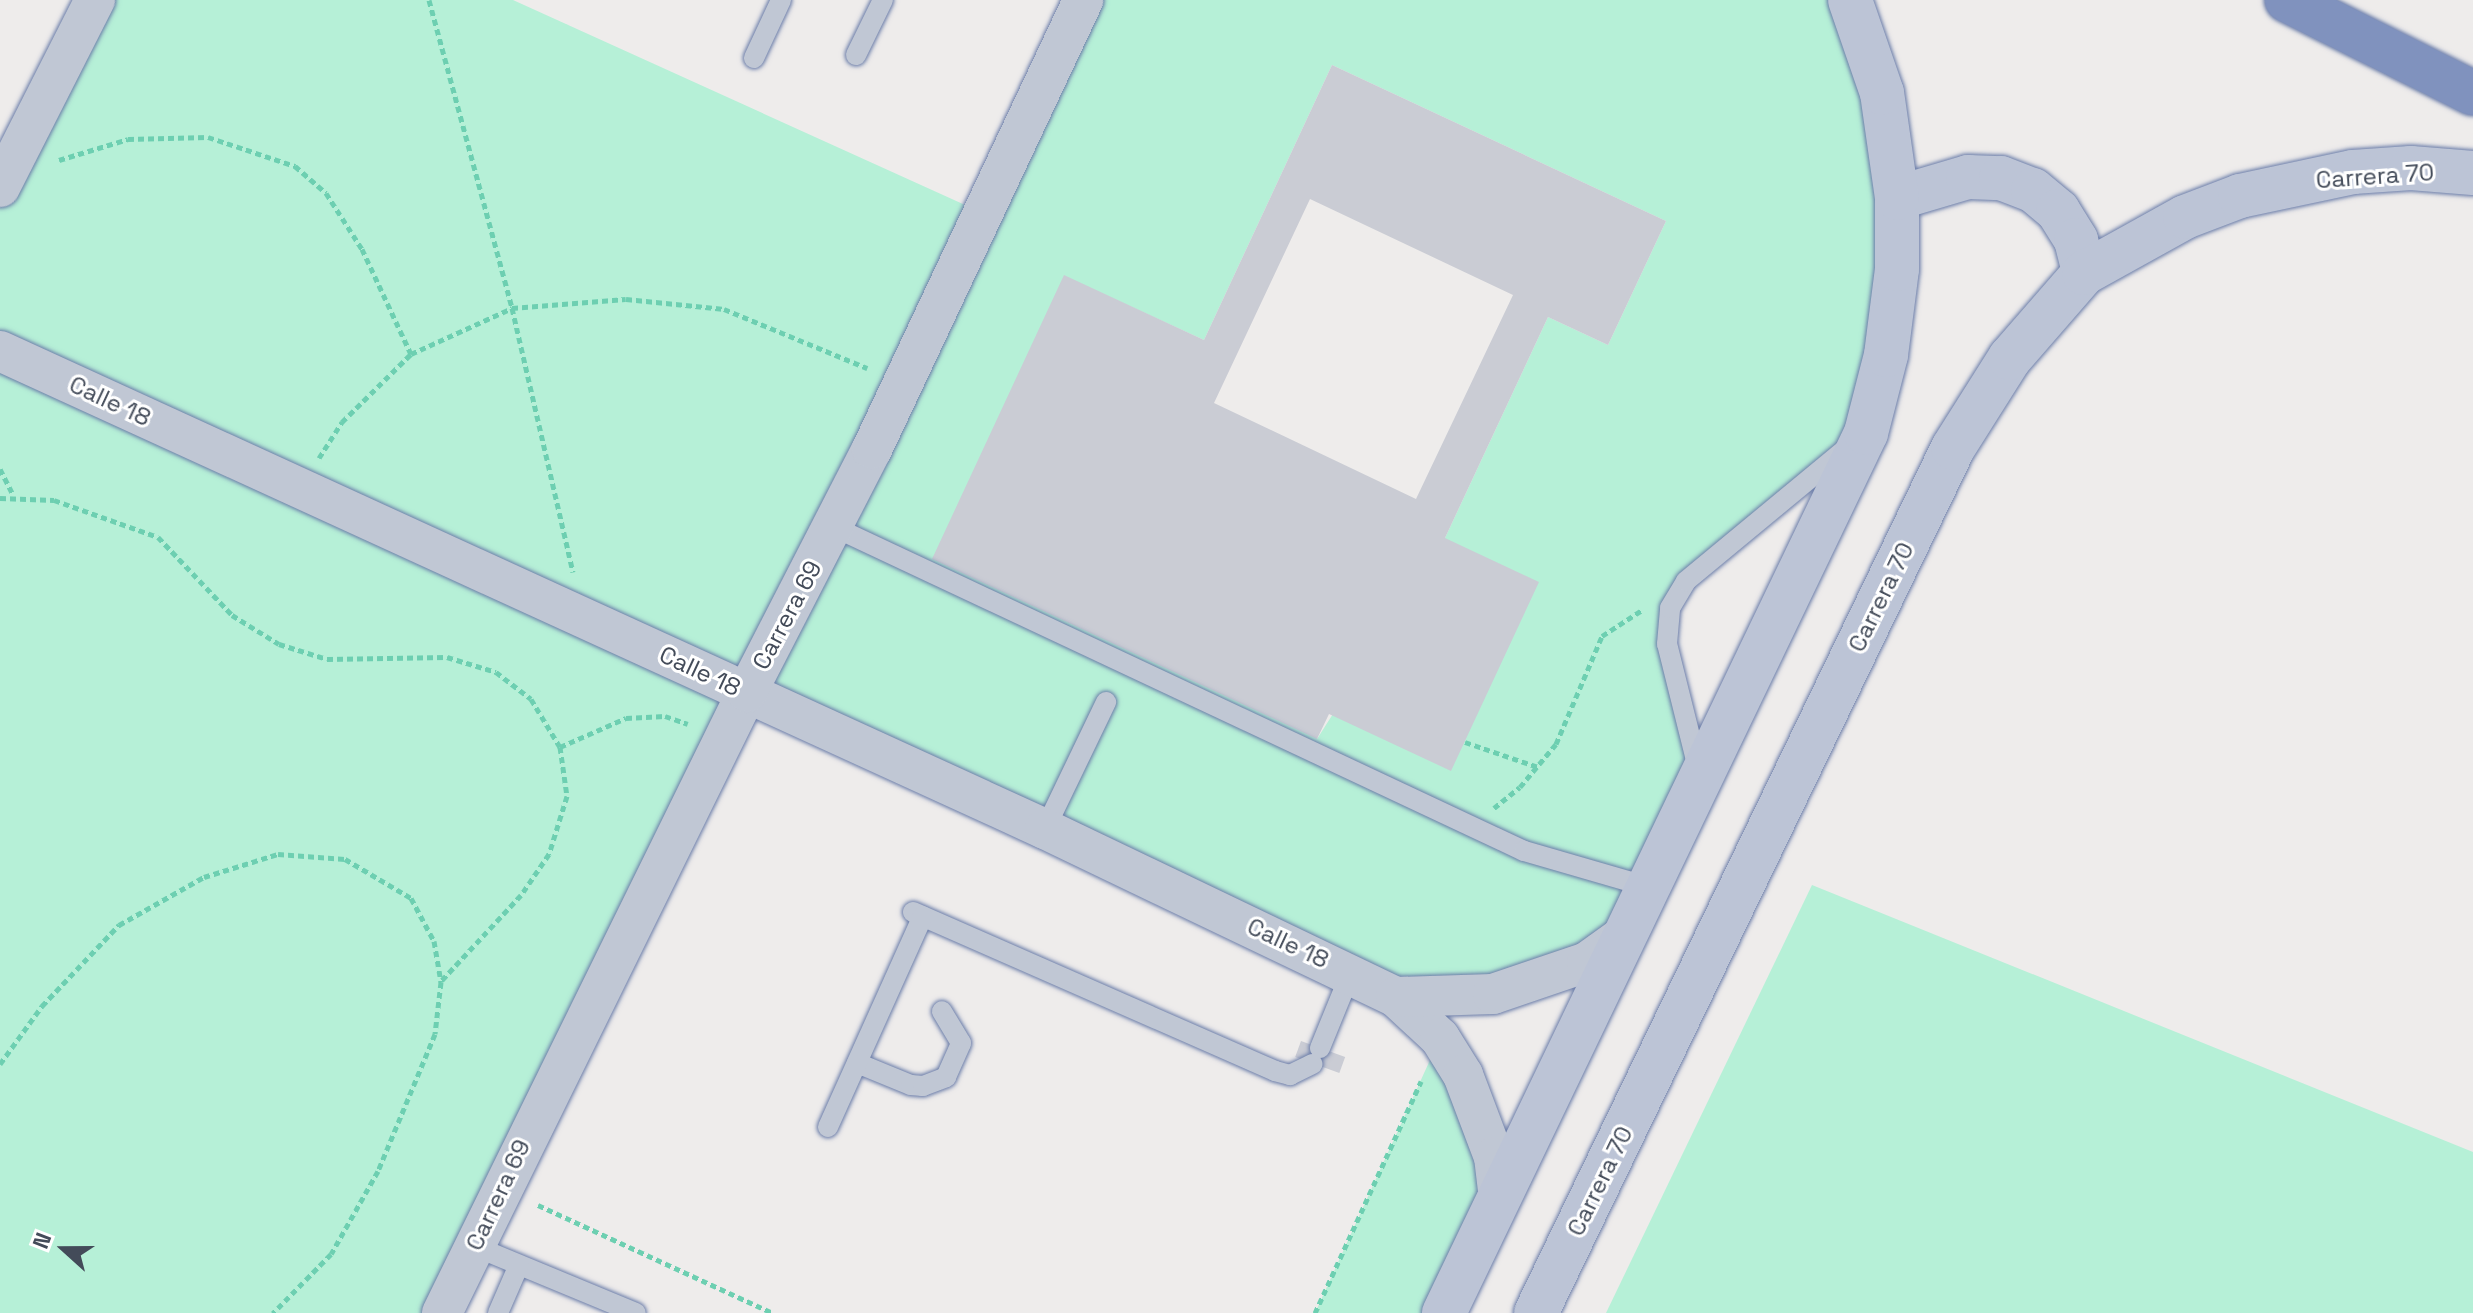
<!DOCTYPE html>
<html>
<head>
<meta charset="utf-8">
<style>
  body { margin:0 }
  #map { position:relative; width:2473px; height:1313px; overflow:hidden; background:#eeeceb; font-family:"Space Grotesk",sans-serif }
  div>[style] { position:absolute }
  .green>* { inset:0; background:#b6f0d7 }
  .building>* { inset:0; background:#caccd4; transform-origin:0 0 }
  .path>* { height:5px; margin-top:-2.5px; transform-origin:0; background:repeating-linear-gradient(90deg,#6dcfb1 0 6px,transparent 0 10px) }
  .roads { filter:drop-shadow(0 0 2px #6b7da9) drop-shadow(0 0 2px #6b7da9) }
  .lane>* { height:20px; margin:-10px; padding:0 10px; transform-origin:10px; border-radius:10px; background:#c0c7d4 }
  .street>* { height:40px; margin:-20px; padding:0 20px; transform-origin:20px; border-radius:20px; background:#c0c7d4 }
  .secondary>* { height:44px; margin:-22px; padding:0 22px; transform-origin:22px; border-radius:22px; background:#bcc4d6 }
  .highway>* { height:44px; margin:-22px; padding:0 22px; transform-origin:22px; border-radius:22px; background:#8092be }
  span { translate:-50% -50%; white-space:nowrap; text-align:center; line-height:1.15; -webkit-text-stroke:6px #fff; paint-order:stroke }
  .street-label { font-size:24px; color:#434b59 }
  .north { position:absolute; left:24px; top:1209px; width:80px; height:80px; -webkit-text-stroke:6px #fff; paint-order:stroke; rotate:291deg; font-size:22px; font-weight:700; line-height:32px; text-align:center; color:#434b59 }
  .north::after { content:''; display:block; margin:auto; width:28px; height:36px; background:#434b59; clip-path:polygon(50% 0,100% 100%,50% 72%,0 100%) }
</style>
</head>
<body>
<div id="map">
  <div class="green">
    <div style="clip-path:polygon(evenodd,95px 0,513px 0,985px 214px,1086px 0,1850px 0,1897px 198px,1866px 433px,1670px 608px,1691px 747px,1626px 934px,1445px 999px,747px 692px,442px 1313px,0 1313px,0 187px,95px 0,1332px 65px,1666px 221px,1608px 345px,1548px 317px,1445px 538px,1317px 739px,1064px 276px,1204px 340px,1332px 65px)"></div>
    <div style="clip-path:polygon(1812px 885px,2473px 1152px,2473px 1313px,1606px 1313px)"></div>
    <div style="clip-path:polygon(1440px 1038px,1494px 1157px,1444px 1313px,1315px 1313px)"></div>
  </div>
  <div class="building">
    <div style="clip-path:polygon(evenodd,1332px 65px,1666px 221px,1608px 345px,1548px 317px,1445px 538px,1539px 582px,1451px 771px,1329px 714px,1317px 739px,932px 559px,1064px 275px,1204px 340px,1332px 65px,1310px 199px,1513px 295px,1416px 499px,1214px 403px,1310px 199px)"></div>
    <div style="left:1301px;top:1041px;width:47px;height:17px;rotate:20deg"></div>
  </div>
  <div class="path">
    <div style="left:429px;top:0;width:319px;rotate:74.9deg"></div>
    <div style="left:512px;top:308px;width:271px;rotate:77deg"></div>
    <div style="left:59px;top:160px;width:72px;rotate:-16.9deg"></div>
    <div style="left:128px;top:139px;width:80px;rotate:-1.4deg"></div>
    <div style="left:208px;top:137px;width:92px;rotate:18.4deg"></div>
    <div style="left:295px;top:166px;width:41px;rotate:41.1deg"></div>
    <div style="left:326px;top:193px;width:67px;rotate:57.3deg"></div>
    <div style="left:362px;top:249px;width:116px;rotate:65deg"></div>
    <div style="left:319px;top:458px;width:43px;rotate:-57.4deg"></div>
    <div style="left:342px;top:422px;width:97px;rotate:-44.6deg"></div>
    <div style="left:411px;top:354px;width:111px;rotate:-24.5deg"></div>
    <div style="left:512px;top:308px;width:114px;rotate:-4.5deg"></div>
    <div style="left:626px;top:299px;width:99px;rotate:5.8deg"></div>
    <div style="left:724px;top:309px;width:155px;rotate:22.4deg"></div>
    <div style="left:0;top:469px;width:29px;rotate:63deg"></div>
    <div style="left:0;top:498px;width:54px;rotate:2.1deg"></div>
    <div style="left:54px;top:500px;width:110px;rotate:19.6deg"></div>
    <div style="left:158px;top:537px;width:108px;rotate:46.5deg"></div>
    <div style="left:232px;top:615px;width:55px;rotate:31.7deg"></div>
    <div style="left:279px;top:644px;width:50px;rotate:17.4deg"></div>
    <div style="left:327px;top:659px;width:120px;rotate:-1deg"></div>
    <div style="left:447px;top:657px;width:51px;rotate:17deg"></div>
    <div style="left:496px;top:672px;width:44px;rotate:37.6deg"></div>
    <div style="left:531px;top:699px;width:56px;rotate:58.9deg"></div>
    <div style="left:560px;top:747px;width:49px;rotate:81.9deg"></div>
    <div style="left:567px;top:796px;width:61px;rotate:107.2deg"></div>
    <div style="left:549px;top:854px;width:50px;rotate:124.3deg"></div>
    <div style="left:521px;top:895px;width:117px;rotate:132.9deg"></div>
    <div style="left:1465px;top:742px;width:77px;rotate:18.9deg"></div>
    <div style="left:560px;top:747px;width:72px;rotate:-23.7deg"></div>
    <div style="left:626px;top:718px;width:39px;rotate:-3deg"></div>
    <div style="left:665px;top:716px;width:24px;rotate:19deg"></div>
    <div style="left:1494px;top:808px;width:33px;rotate:-39deg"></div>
    <div style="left:1520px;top:787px;width:56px;rotate:-50.1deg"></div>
    <div style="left:1556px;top:744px;width:117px;rotate:-66.9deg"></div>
    <div style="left:1602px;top:636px;width:48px;rotate:-33deg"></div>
    <div style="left:0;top:1064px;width:72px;rotate:-54.1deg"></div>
    <div style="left:42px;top:1006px;width:112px;rotate:-46.5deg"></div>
    <div style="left:119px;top:925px;width:98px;rotate:-29.5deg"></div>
    <div style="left:204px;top:877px;width:77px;rotate:-17.3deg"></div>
    <div style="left:278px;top:854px;width:67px;rotate:4.3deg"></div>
    <div style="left:345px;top:859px;width:77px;rotate:30.6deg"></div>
    <div style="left:411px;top:898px;width:49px;rotate:61.9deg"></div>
    <div style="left:434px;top:941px;width:42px;rotate:80.3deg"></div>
    <div style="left:441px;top:982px;width:52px;rotate:96.6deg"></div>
    <div style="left:435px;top:1034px;width:148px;rotate:112.6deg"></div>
    <div style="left:378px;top:1171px;width:95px;rotate:119.5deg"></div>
    <div style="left:331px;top:1254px;width:83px;rotate:134.5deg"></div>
    <div style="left:538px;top:1205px;width:259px;rotate:24.7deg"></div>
    <div style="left:1315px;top:1313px;width:255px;rotate:-65.4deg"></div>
  </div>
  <div class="roads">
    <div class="lane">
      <div style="left:856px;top:55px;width:61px;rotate:-63.9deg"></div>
      <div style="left:754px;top:58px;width:64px;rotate:-65deg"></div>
      <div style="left:834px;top:527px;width:762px;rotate:25.15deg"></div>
      <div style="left:1524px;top:851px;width:130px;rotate:16.1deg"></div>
      <div style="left:1699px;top:772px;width:132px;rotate:-104deg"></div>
      <div style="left:1667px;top:644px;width:36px;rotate:-85deg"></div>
      <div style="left:1670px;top:608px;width:31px;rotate:-59deg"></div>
      <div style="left:1686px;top:581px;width:209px;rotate:-39.6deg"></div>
      <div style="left:1045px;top:829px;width:141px;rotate:-64.3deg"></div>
      <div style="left:913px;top:912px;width:395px;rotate:23.7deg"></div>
      <div style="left:1275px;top:1071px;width:16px;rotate:15deg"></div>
      <div style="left:1290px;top:1075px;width:25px;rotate:-26deg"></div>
      <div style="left:1320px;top:1048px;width:82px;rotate:-67.8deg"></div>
      <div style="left:857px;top:1063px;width:58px;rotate:22.2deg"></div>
      <div style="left:911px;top:1085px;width:12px;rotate:5deg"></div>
      <div style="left:923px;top:1086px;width:25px;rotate:-21deg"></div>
      <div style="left:946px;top:1077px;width:37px;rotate:-66deg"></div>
      <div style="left:961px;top:1043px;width:37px;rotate:-121deg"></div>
      <div style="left:828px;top:1127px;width:231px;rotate:-65.8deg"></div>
      <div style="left:474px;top:1246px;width:175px;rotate:22.5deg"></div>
      <div style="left:498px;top:1313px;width:52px;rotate:-66.4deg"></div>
    </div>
    <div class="street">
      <div style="left:0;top:187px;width:210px;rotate:-63.1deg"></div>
      <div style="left:0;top:351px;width:1149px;rotate:24.58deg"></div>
      <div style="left:1045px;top:829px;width:389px;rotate:25.6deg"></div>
      <div style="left:1396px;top:997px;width:60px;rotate:43deg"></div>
      <div style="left:1440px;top:1038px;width:44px;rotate:58.1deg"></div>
      <div style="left:1463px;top:1075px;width:88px;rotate:69.3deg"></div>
      <div style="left:1494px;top:1157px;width:42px;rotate:83.2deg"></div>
      <div style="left:1396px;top:997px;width:97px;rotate:-1.8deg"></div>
      <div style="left:1493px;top:994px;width:99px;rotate:-18.8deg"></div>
      <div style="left:1587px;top:962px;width:48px;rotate:-35.7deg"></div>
      <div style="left:442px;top:1313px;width:692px;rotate:-63.84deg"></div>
      <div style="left:747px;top:692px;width:273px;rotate:-62.8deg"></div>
      <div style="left:872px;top:449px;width:496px;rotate:-64.8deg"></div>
    </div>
    <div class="secondary">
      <div style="left:1897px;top:198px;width:74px;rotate:-16.5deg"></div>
      <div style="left:1968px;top:177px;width:33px;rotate:2deg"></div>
      <div style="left:2001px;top:178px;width:34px;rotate:21deg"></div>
      <div style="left:2033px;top:190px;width:33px;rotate:40deg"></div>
      <div style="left:2058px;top:211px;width:34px;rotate:58deg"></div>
      <div style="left:2076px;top:240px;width:34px;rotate:76deg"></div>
      <div style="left:1444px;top:1313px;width:976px;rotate:-64.38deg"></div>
      <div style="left:1866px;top:433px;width:81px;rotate:-75.6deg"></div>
      <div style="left:1886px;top:355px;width:87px;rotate:-82.7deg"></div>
      <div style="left:1897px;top:269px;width:71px;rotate:-90deg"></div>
      <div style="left:1897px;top:198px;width:106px;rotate:-98.1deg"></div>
      <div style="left:1882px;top:93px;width:98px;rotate:-109deg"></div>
      <div style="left:1536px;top:1313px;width:960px;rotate:-64.26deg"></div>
      <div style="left:1953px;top:448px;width:107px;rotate:-57.7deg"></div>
      <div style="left:2010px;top:358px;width:113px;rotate:-49deg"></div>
      <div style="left:2084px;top:273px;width:115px;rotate:-29deg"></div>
      <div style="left:2185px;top:217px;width:59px;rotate:-20.9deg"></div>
      <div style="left:2240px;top:196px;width:116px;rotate:-12deg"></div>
      <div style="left:2353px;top:172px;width:58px;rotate:-3.9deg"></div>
      <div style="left:2411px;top:168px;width:62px;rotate:4.6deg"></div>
    </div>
    <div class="highway">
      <div style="left:2287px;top:0;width:208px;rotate:26.6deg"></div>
    </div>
  </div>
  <div class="street-label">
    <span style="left:2375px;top:176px;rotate:-4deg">Carrera 70</span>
    <span style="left:110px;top:401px;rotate:25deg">Calle 18</span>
    <span style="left:1881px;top:597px;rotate:-64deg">Carrera 70</span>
    <span style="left:787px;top:615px;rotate:-62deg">Carrera 69</span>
    <span style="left:700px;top:671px;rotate:25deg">Calle 18</span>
    <span style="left:1288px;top:943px;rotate:25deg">Calle 18</span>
    <span style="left:1600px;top:1181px;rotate:-64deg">Carrera 70</span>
    <span style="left:498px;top:1195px;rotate:-65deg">Carrera 69</span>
  </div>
  <div class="north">N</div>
</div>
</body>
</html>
